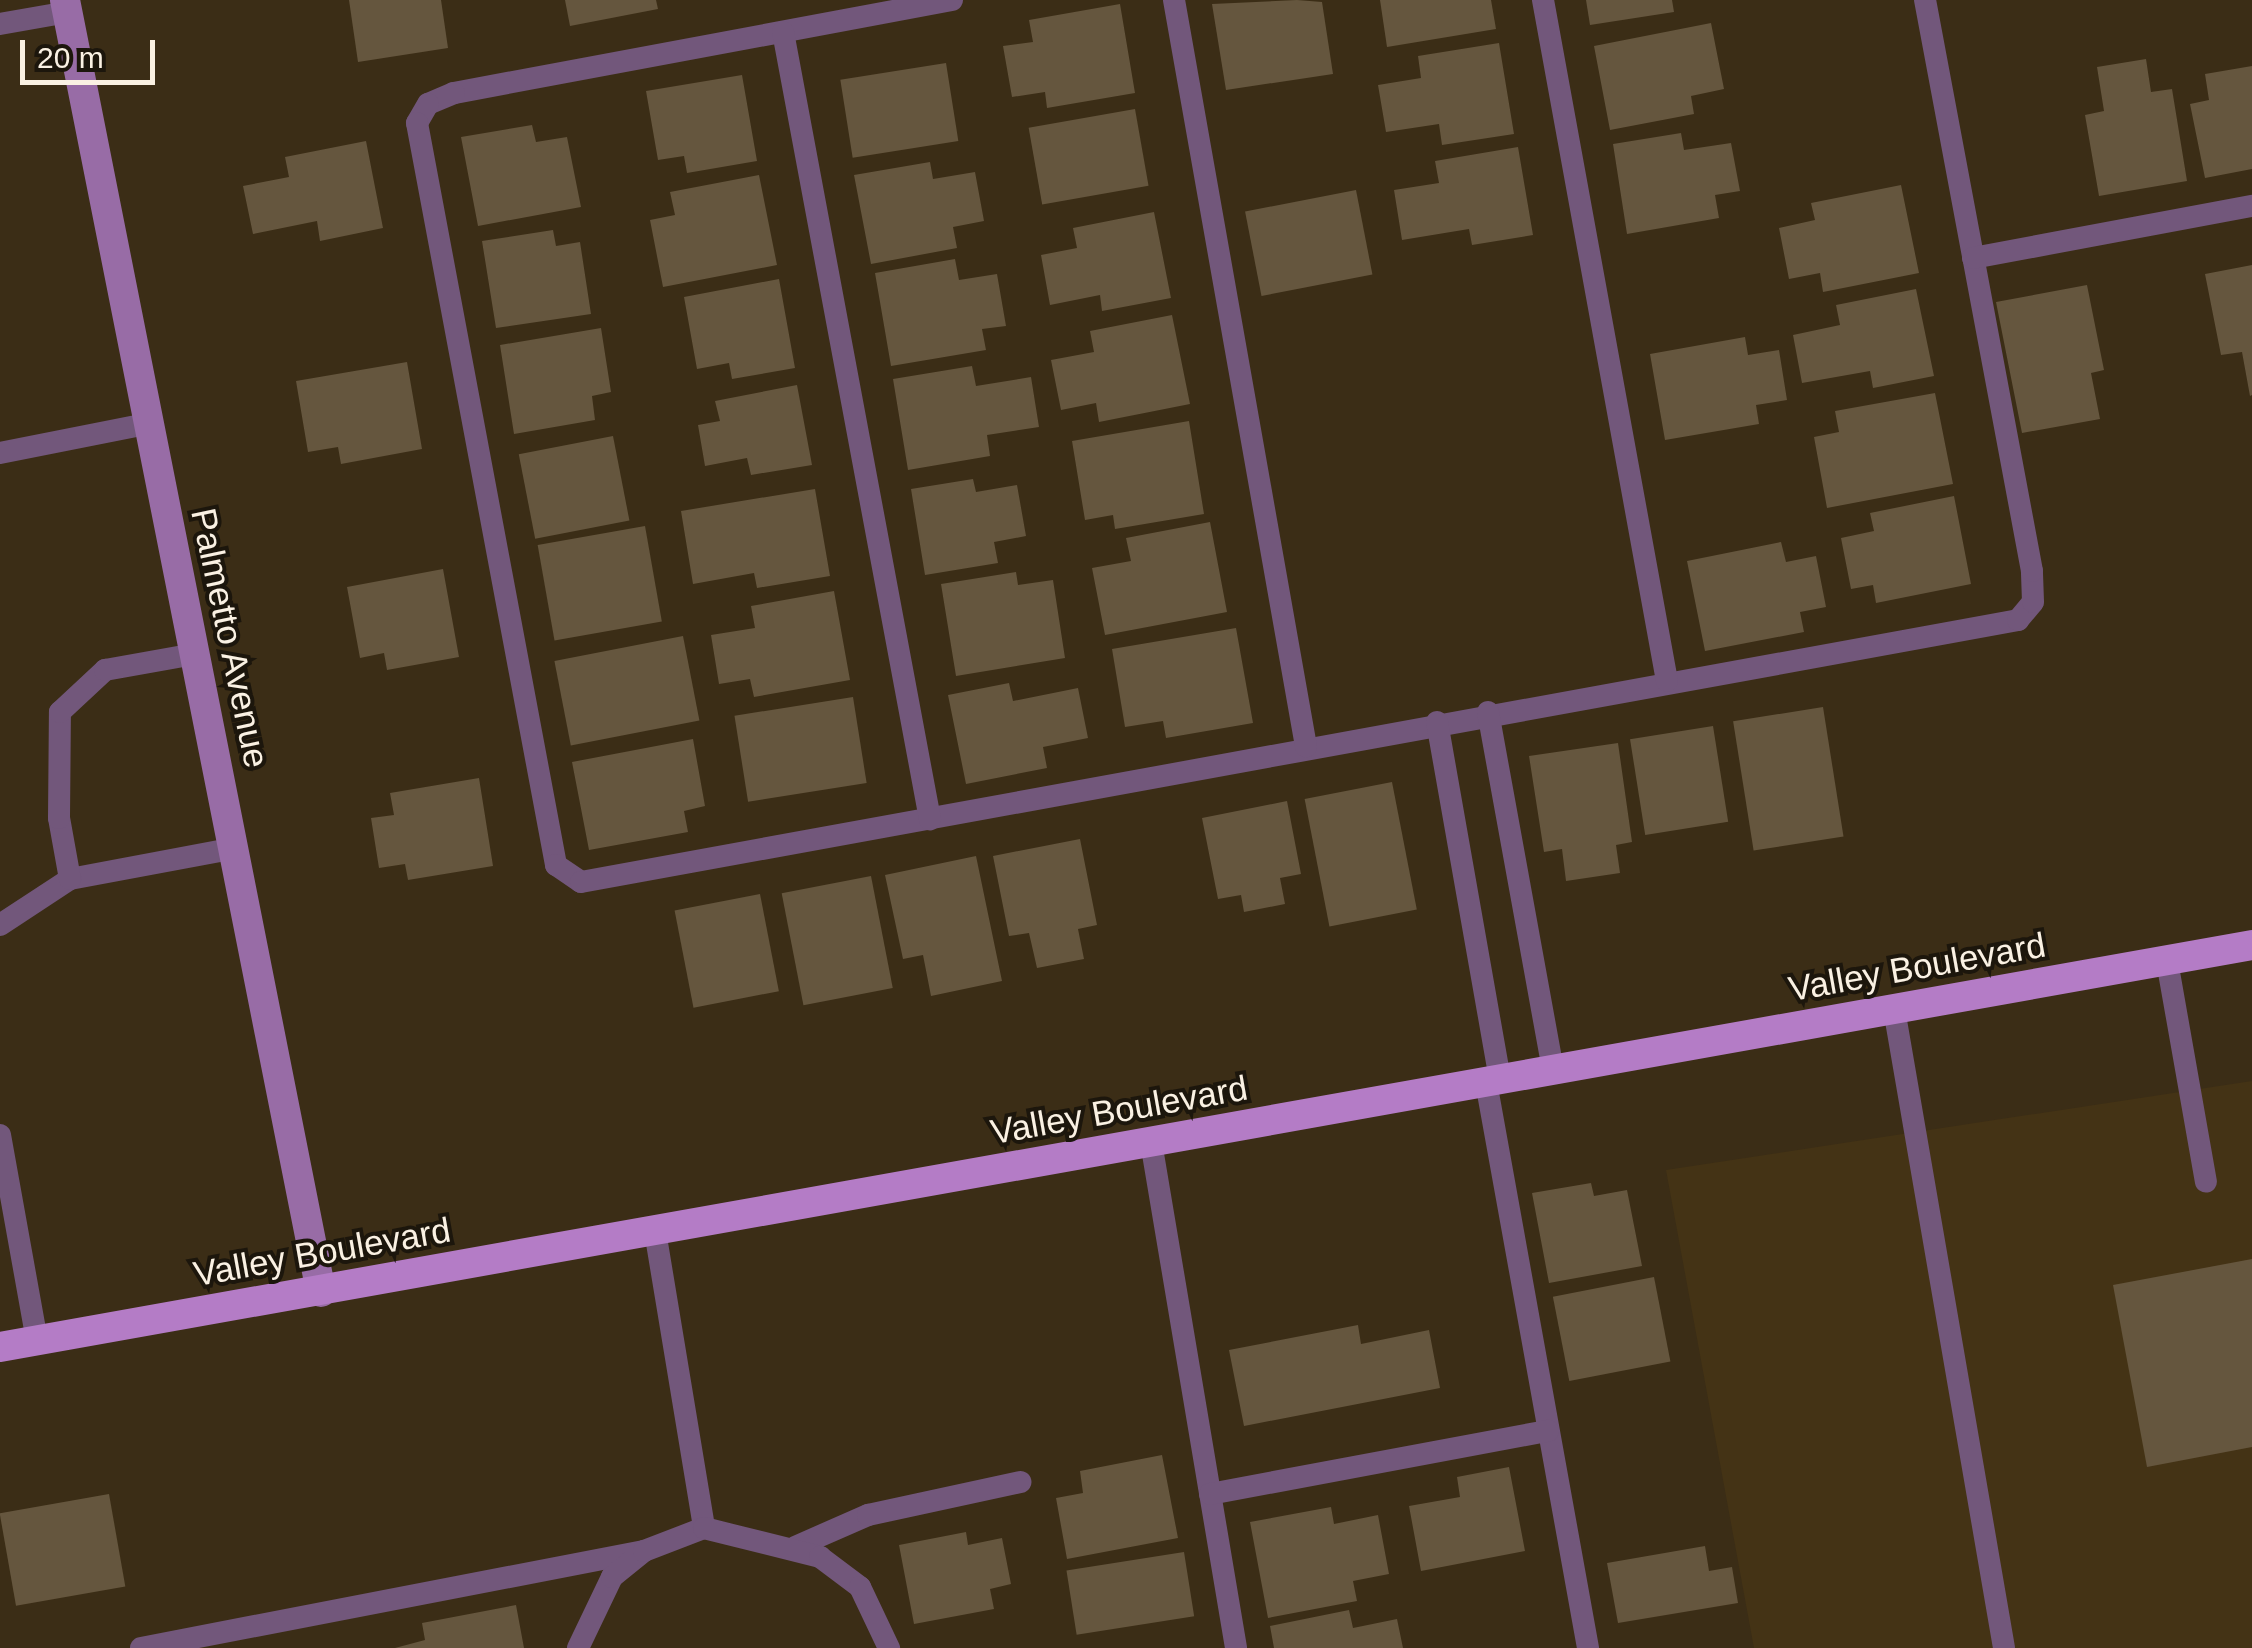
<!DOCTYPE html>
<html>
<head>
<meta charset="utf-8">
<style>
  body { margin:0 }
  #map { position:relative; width:2252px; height:1648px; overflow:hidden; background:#3b2d16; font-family:Helvetica,sans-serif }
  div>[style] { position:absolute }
  .built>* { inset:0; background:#443315 }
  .building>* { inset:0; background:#65563e; transform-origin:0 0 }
  .lane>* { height:22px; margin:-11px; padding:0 11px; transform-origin:11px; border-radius:11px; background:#72577b }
  .secondary>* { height:30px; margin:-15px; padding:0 15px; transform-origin:15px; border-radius:15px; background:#986ca6 }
  .primary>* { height:30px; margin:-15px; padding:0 15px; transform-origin:15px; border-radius:15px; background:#b47cc6 }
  span { translate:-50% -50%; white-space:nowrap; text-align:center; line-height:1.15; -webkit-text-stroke:8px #1c160c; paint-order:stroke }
  .street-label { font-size:35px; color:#faf1e3 }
  .scale { position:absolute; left:20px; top:40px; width:135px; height:45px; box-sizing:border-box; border:5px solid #faf1e3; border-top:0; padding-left:12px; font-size:30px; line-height:35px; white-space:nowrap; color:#faf1e3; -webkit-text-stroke:8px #1c160c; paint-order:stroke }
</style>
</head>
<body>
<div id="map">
  <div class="built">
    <div style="clip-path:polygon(2252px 1081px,2252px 1648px,1754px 1648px,1666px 1170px)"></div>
  </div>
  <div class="building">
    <div style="clip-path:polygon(349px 0,441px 0,448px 48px,358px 62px)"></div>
    <div style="clip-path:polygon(565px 0,656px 0,658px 9px,570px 26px)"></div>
    <div style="clip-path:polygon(1297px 0,1322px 2px,1333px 74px,1226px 90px,1212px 4px)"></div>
    <div style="clip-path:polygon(1380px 0,1491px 0,1496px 29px,1387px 47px)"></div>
    <div style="clip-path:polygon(1586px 0,1672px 0,1674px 12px,1590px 25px)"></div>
    <div style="clip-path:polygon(1120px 4px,1135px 93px,1047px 108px,1045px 92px,1012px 97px,1003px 46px,1033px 42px,1029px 20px)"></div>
    <div style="clip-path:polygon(1711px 23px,1724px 89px,1691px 96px,1694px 114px,1610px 130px,1594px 46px)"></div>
    <div style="clip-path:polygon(1499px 43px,1514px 134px,1442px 145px,1439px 124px,1386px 132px,1378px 85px,1421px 78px,1418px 56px)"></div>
    <div style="clip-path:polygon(2146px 59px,2151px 92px,2172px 89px,2187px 181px,2099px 196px,2085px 115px,2104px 111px,2097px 67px)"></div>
    <div style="left:946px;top:63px;width:79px;height:107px;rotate:81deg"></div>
    <div style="clip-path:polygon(2252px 66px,2252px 169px,2205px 178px,2190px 104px,2209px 100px,2205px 74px)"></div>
    <div style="clip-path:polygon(742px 75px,757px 161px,687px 173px,684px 156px,658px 160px,646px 91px)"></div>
    <div style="left:1135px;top:109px;width:78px;height:108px;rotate:80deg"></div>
    <div style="clip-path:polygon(532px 125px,536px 142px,567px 137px,581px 207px,478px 226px,461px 137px)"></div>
    <div style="clip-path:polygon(1681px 133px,1684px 150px,1731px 143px,1740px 191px,1715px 195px,1719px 218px,1627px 234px,1613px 144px)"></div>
    <div style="clip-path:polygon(366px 141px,383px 228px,320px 241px,317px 221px,253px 234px,243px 186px,289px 177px,285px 157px)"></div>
    <div style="clip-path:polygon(1518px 147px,1533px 235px,1472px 245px,1469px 229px,1402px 240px,1394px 190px,1439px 183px,1435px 161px)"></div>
    <div style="clip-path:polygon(930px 162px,933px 179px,975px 172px,984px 221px,953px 227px,957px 248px,871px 264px,854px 175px)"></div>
    <div style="clip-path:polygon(759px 175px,777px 265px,663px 287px,650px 220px,675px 215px,670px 192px)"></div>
    <div style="clip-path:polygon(1901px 185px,1919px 273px,1823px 292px,1820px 273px,1789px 279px,1779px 228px,1815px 220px,1811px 203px)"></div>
    <div style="left:1356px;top:190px;width:86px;height:113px;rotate:79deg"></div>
    <div style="clip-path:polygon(1154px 212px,1171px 298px,1102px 311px,1100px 295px,1050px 305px,1041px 255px,1077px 248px,1073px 228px)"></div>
    <div style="clip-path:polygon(553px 230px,556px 246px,580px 242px,591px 314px,496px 328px,482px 241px)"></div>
    <div style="clip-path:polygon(955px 259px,959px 280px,997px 274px,1006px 326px,982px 329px,986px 350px,891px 366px,875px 273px)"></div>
    <div style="clip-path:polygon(2252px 265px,2252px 395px,2250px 396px,2242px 352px,2221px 355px,2205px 274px)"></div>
    <div style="clip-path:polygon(779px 279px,795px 368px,732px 379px,729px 363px,697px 369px,684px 297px)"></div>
    <div style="clip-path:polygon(2087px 285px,2104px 370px,2091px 373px,2100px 419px,2022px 433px,1996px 302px)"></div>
    <div style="clip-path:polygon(1916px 289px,1934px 376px,1873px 388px,1870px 371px,1802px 383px,1793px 335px,1840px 325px,1836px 305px)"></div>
    <div style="clip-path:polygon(1172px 315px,1190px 404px,1099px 422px,1096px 403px,1061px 410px,1051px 360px,1094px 352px,1090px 331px)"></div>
    <div style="clip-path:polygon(601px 328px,611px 392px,592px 396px,595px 420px,514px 434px,500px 345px)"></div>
    <div style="clip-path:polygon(1745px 337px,1748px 355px,1779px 350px,1787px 400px,1756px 405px,1759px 424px,1665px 440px,1650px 354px)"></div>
    <div style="clip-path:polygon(407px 362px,422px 449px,341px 464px,338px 447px,308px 452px,296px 381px)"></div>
    <div style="clip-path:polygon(972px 366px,976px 386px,1031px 377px,1039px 427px,987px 435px,990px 456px,908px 470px,893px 379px)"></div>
    <div style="clip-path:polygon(797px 385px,812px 465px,751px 475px,747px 458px,705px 466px,698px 425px,720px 421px,715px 401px)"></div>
    <div style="clip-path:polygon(1935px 393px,1953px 484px,1827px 508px,1814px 437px,1839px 432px,1835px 411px)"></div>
    <div style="clip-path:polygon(1189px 421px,1204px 514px,1115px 529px,1113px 515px,1085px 520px,1072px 441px)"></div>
    <div style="left:613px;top:436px;width:86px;height:96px;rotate:79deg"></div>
    <div style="clip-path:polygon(973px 479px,976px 492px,1017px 485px,1026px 536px,994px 542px,998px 563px,925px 575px,911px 489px)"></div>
    <div style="clip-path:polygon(815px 489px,830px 576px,757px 588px,754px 573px,693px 584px,681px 511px)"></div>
    <div style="clip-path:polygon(1954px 496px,1971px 584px,1876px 603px,1873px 585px,1851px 589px,1841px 538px,1874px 531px,1870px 513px)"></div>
    <div style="clip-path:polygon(1210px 522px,1227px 612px,1105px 635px,1092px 568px,1131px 561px,1126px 538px)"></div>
    <div style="left:645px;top:526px;width:97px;height:109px;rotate:80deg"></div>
    <div style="clip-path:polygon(1781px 542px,1786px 562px,1816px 556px,1826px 607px,1800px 612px,1804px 632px,1705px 651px,1687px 561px)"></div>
    <div style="clip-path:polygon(443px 569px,459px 657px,387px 670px,384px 653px,360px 658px,347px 587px)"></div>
    <div style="clip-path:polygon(1016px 572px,1018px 585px,1053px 580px,1065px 658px,956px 676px,941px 584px)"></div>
    <div style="clip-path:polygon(834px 591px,850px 680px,754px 697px,750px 679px,719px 684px,711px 635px,755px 628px,751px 606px)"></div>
    <div style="clip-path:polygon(1236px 628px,1253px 723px,1166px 738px,1163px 721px,1125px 727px,1112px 649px)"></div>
    <div style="left:683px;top:636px;width:86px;height:131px;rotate:79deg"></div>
    <div style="clip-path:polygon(1009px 683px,1013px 701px,1078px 688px,1088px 738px,1043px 747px,1047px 768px,966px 784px,948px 695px)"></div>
    <div style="left:853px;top:697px;width:87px;height:120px;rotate:81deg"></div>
    <div style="left:1823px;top:707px;width:131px;height:91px;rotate:81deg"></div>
    <div style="left:1713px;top:726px;width:97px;height:84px;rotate:81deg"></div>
    <div style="clip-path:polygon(693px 739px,705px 806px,684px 811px,688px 832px,589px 850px,572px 762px)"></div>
    <div style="clip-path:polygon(1618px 743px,1632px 842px,1616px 845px,1620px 873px,1566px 881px,1562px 849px,1544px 852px,1529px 756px)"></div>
    <div style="clip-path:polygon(479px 778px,493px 866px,408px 880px,405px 864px,379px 868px,371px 818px,394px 815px,390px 793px)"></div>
    <div style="left:1392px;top:782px;width:130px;height:89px;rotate:79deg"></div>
    <div style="clip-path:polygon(1287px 801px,1301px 874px,1280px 878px,1285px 904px,1244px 912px,1241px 895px,1218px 899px,1202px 818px)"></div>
    <div style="clip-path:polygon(1080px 839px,1097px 925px,1078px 929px,1084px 959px,1037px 968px,1029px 933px,1009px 936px,993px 856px)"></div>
    <div style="clip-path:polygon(976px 856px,1002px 981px,931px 996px,923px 955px,903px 959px,885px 875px)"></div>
    <div style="left:871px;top:876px;width:114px;height:91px;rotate:79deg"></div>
    <div style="left:760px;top:894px;width:99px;height:87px;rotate:79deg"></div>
    <div style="clip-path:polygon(1591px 1183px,1594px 1196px,1627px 1190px,1642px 1266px,1549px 1283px,1532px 1193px)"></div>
    <div style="clip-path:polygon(2252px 1259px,2252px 1447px,2147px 1467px,2113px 1285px)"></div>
    <div style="left:1654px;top:1277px;width:86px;height:103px;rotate:79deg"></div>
    <div style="clip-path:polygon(1358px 1325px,1361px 1344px,1429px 1330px,1440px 1388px,1244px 1426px,1229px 1350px)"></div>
    <div style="clip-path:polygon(1162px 1455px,1178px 1538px,1067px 1559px,1056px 1498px,1083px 1493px,1080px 1471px)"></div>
    <div style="clip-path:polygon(1509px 1467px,1525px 1551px,1421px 1571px,1409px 1506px,1460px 1497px,1457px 1477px)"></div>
    <div style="left:109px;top:1494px;width:94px;height:111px;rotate:80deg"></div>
    <div style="clip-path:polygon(1331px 1507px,1334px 1524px,1378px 1515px,1389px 1574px,1353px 1581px,1357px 1601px,1268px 1618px,1250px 1522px)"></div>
    <div style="clip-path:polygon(966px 1532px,968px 1545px,1002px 1538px,1011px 1584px,990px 1589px,994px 1609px,914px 1624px,899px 1545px)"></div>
    <div style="clip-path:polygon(1705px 1546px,1709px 1571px,1732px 1567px,1738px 1603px,1618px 1623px,1607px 1563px)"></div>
    <div style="left:1184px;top:1552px;width:65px;height:119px;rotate:81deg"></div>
    <div style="clip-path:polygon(516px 1605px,524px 1648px,395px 1648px,425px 1640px,422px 1623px)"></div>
    <div style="clip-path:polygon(1349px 1610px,1353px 1628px,1397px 1619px,1403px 1648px,1274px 1648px,1270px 1626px)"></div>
  </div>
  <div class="lane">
    <div style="left:952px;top:0;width:507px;rotate:169.42deg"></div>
    <div style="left:454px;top:93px;width:28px;rotate:157deg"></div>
    <div style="left:428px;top:104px;width:22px;rotate:120deg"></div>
    <div style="left:417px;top:123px;width:755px;rotate:79.39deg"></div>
    <div style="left:556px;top:865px;width:30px;rotate:34deg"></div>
    <div style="left:581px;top:882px;width:1461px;rotate:-10.33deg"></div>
    <div style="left:2018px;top:620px;width:23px;rotate:-50deg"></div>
    <div style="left:2033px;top:602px;width:31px;rotate:-92deg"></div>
    <div style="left:2032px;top:571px;width:581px;rotate:-100.61deg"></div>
    <div style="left:1174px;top:0;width:758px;rotate:79.97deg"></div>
    <div style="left:1543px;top:0;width:692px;rotate:79.68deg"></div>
    <div style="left:0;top:24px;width:69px;rotate:-10deg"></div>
    <div style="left:783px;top:32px;width:801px;rotate:79.42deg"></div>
    <div style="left:1973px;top:258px;width:284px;rotate:-10.6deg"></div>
    <div style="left:0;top:453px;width:149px;rotate:-11.2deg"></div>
    <div style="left:1488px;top:712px;width:364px;rotate:79.7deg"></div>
    <div style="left:1437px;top:722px;width:364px;rotate:80deg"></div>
    <div style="left:70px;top:879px;width:169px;rotate:-10.6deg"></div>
    <div style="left:0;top:925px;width:84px;rotate:-33.3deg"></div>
    <div style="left:70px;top:879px;width:62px;rotate:-100.2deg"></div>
    <div style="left:59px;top:818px;width:106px;rotate:-89.5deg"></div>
    <div style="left:60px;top:712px;width:62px;rotate:-43deg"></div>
    <div style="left:105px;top:670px;width:91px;rotate:-10.1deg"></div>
    <div style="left:2167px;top:961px;width:224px;rotate:80deg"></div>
    <div style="left:1894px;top:1009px;width:648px;rotate:80.23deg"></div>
    <div style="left:1486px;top:1082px;width:575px;rotate:79.78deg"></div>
    <div style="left:0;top:1135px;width:208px;rotate:79.8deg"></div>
    <div style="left:1151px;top:1142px;width:513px;rotate:80.46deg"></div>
    <div style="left:655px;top:1231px;width:301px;rotate:80.6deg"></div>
    <div style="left:1210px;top:1494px;width:344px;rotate:-10.6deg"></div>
    <div style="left:795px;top:1547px;width:80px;rotate:-23.7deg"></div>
    <div style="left:868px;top:1515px;width:156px;rotate:-12.2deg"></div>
    <div style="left:141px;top:1648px;width:512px;rotate:-10.92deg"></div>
    <div style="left:578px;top:1648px;width:79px;rotate:-64.4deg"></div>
    <div style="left:612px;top:1577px;width:41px;rotate:-39.1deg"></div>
    <div style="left:644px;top:1551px;width:64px;rotate:-21deg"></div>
    <div style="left:704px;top:1528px;width:120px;rotate:14deg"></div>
    <div style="left:820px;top:1557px;width:50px;rotate:36.9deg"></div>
    <div style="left:860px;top:1587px;width:68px;rotate:64.6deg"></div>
  </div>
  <div class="secondary">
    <div style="left:65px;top:0;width:1317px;rotate:78.79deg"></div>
  </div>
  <div class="primary">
    <div style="left:0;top:1347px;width:2288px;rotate:-10.12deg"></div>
  </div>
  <div class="street-label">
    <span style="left:230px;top:638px;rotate:78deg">Palmetto Avenue</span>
    <span style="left:1917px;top:967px;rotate:-10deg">Valley Boulevard</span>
    <span style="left:1119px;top:1110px;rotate:-10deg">Valley Boulevard</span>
    <span style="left:322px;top:1252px;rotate:-10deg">Valley Boulevard</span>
  </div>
  <div class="scale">20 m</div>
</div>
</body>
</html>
